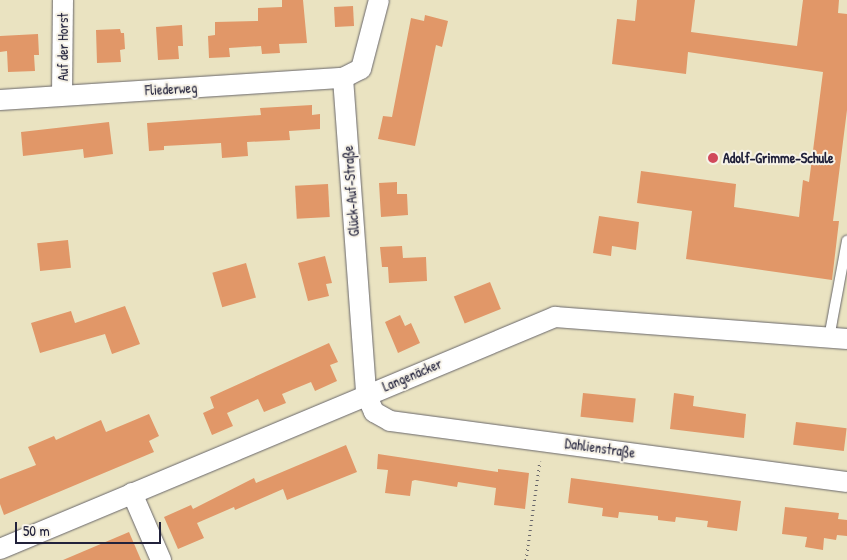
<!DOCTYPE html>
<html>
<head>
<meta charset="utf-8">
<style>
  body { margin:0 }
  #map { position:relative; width:847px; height:560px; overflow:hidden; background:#eae3c1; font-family:"Patrick Hand",sans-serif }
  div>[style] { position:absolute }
  .building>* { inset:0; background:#e19768; transform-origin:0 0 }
  .path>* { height:3px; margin-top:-1.5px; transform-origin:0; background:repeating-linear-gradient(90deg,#68666a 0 1px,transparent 0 5px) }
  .roads { filter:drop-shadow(0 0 1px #68666a) drop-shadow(0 0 1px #68666a) }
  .lane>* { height:10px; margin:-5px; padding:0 5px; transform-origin:5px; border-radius:5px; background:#fff }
  .street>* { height:20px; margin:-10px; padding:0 10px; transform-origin:10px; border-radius:10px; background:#fff }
  .dots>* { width:14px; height:14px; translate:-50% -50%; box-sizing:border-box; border:2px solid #f7f3e8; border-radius:50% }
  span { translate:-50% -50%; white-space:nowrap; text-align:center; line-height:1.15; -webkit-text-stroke:4px #f7f3e8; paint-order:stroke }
  .street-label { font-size:14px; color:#22223b }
  .poi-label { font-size:14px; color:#22223b; font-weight:700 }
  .left { translate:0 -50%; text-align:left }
  .scale { position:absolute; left:15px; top:522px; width:146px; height:22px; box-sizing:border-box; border:2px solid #22223b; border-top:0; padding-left:6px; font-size:15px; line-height:18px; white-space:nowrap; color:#22223b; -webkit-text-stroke:4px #f7f3e8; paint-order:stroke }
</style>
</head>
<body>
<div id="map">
  <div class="building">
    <div style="clip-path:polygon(282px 0,303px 0,307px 43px,279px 44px,280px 53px,262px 54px,261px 46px,229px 48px,230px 57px,209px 58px,208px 36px,215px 35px,215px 22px,258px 21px,258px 8px,282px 7px)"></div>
    <div style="clip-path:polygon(637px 0,695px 0,691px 32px,797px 46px,803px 0,839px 0,838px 13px,847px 14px,847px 110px,833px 221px,839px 221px,832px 280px,686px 259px,692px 211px,637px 203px,641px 171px,736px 184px,734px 207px,799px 217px,803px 180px,809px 182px,823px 72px,688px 52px,686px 74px,612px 64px,617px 19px,635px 21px)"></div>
    <div style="left:353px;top:6px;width:20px;height:19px;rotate:87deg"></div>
    <div style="clip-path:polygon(425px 15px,448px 21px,442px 47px,436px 45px,415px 146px,378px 139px,383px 116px,392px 117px,411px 18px,424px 21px)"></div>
    <div style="clip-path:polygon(182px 25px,183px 46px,178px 46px,179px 59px,158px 60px,156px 27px)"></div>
    <div style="clip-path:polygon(120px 29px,121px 33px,124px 33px,125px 49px,120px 50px,121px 62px,97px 63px,96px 30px)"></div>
    <div style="clip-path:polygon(38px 34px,39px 55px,34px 55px,35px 71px,8px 72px,7px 51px,0 52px,0 36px)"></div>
    <div style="clip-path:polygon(312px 105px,312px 115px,320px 114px,320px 129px,289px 131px,290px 140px,247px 142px,248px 156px,222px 158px,221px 143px,164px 146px,164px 150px,149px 151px,147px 123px,261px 115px,260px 108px)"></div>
    <div style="clip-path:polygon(109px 122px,113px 154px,84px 158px,83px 149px,23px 156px,21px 132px)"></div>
    <div style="clip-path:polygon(397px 182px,397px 194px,407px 194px,408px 215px,381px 217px,379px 183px)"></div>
    <div style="left:328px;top:184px;width:33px;height:33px;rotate:87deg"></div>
    <div style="clip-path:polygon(599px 216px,639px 222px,636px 250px,612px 246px,611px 256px,593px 253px)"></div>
    <div style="left:68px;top:240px;width:28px;height:31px;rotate:84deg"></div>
    <div style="clip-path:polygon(402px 246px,403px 258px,426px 257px,427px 281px,389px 283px,388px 267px,382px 267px,380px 247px)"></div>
    <div style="clip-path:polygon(325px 256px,332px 283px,326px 284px,329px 296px,308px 301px,298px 263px)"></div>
    <div style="left:246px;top:263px;width:36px;height:35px;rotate:74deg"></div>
    <div style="left:490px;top:282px;width:29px;height:39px;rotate:68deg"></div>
    <div style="clip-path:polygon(125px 306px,140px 344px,112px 354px,105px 334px,40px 353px,31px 323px,71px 311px,75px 323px)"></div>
    <div style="clip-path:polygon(400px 315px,405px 326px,411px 323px,420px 343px,398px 353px,385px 322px)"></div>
    <div style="clip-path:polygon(329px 343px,338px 362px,330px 365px,337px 381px,315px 391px,311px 382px,282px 394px,286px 403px,264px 412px,258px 399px,227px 413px,233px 426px,212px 435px,203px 413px,214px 408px,210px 397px)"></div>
    <div style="left:583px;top:393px;width:53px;height:24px;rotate:6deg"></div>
    <div style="clip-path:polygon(674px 393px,694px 396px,693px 406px,746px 414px,744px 438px,670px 429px)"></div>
    <div style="clip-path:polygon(149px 414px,159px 436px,149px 441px,154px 452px,4px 515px,0 504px,0 479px,36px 465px,28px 447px,54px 436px,56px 440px,101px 420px,106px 432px)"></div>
    <div style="left:796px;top:422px;width:51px;height:23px;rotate:7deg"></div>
    <div style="clip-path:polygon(346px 445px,357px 472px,287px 500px,283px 489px,235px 510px,234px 507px,197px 523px,204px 538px,178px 549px,164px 517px,191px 505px,193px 509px,254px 478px,256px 483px)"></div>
    <div style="clip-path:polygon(378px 454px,498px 472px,498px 469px,529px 473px,525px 509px,494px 505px,496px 488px,458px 482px,457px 487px,415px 480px,412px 481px,410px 496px,385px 493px,388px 470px,377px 469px)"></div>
    <div style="clip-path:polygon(571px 478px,741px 501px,737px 531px,707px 527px,708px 521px,676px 517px,675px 522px,658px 520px,658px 516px,619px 512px,618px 518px,602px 516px,603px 508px,568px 503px)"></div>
    <div style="clip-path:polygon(785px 507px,839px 513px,838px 519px,847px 520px,847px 536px,837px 535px,836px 540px,824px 538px,823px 550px,805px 547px,807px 537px,782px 534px)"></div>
    <div style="clip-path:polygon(129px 532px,141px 560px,63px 560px)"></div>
  </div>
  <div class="path">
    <div style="left:526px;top:560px;width:100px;rotate:-82deg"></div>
  </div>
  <div class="roads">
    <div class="lane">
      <div style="left:829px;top:338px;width:99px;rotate:-79.5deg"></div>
    </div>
    <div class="street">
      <div style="left:343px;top:78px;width:317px;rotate:85.8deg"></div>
      <div style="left:366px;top:394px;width:20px;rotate:66deg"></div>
      <div style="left:374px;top:412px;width:18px;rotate:29deg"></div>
      <div style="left:390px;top:421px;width:461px;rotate:7.6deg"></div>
      <div style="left:62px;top:95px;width:95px;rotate:-89.4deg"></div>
      <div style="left:0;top:100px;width:344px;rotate:-3.7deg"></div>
      <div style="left:343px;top:78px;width:20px;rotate:-27deg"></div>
      <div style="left:361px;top:69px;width:71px;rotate:-75.4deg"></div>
      <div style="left:132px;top:493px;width:73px;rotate:66.6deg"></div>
      <div style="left:0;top:549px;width:602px;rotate:-22.69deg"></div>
      <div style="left:555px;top:317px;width:293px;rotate:4.3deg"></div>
    </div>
  </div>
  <div class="dots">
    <div style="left:713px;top:158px;background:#d1495b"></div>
  </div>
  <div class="street-label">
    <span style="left:63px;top:47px;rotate:-90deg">Auf der Horst</span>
    <span style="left:171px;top:89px;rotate:-3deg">Fliederweg</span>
    <span style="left:351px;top:191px;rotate:-94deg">Glück-Auf-Straße</span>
    <span style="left:412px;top:375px;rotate:-23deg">Langenäcker</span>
    <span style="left:600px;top:448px;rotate:8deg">Dahlienstraße</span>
  </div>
  <div class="poi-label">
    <span class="left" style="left:723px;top:158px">Adolf-Grimme-Schule</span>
  </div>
  <div class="scale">50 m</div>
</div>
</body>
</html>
